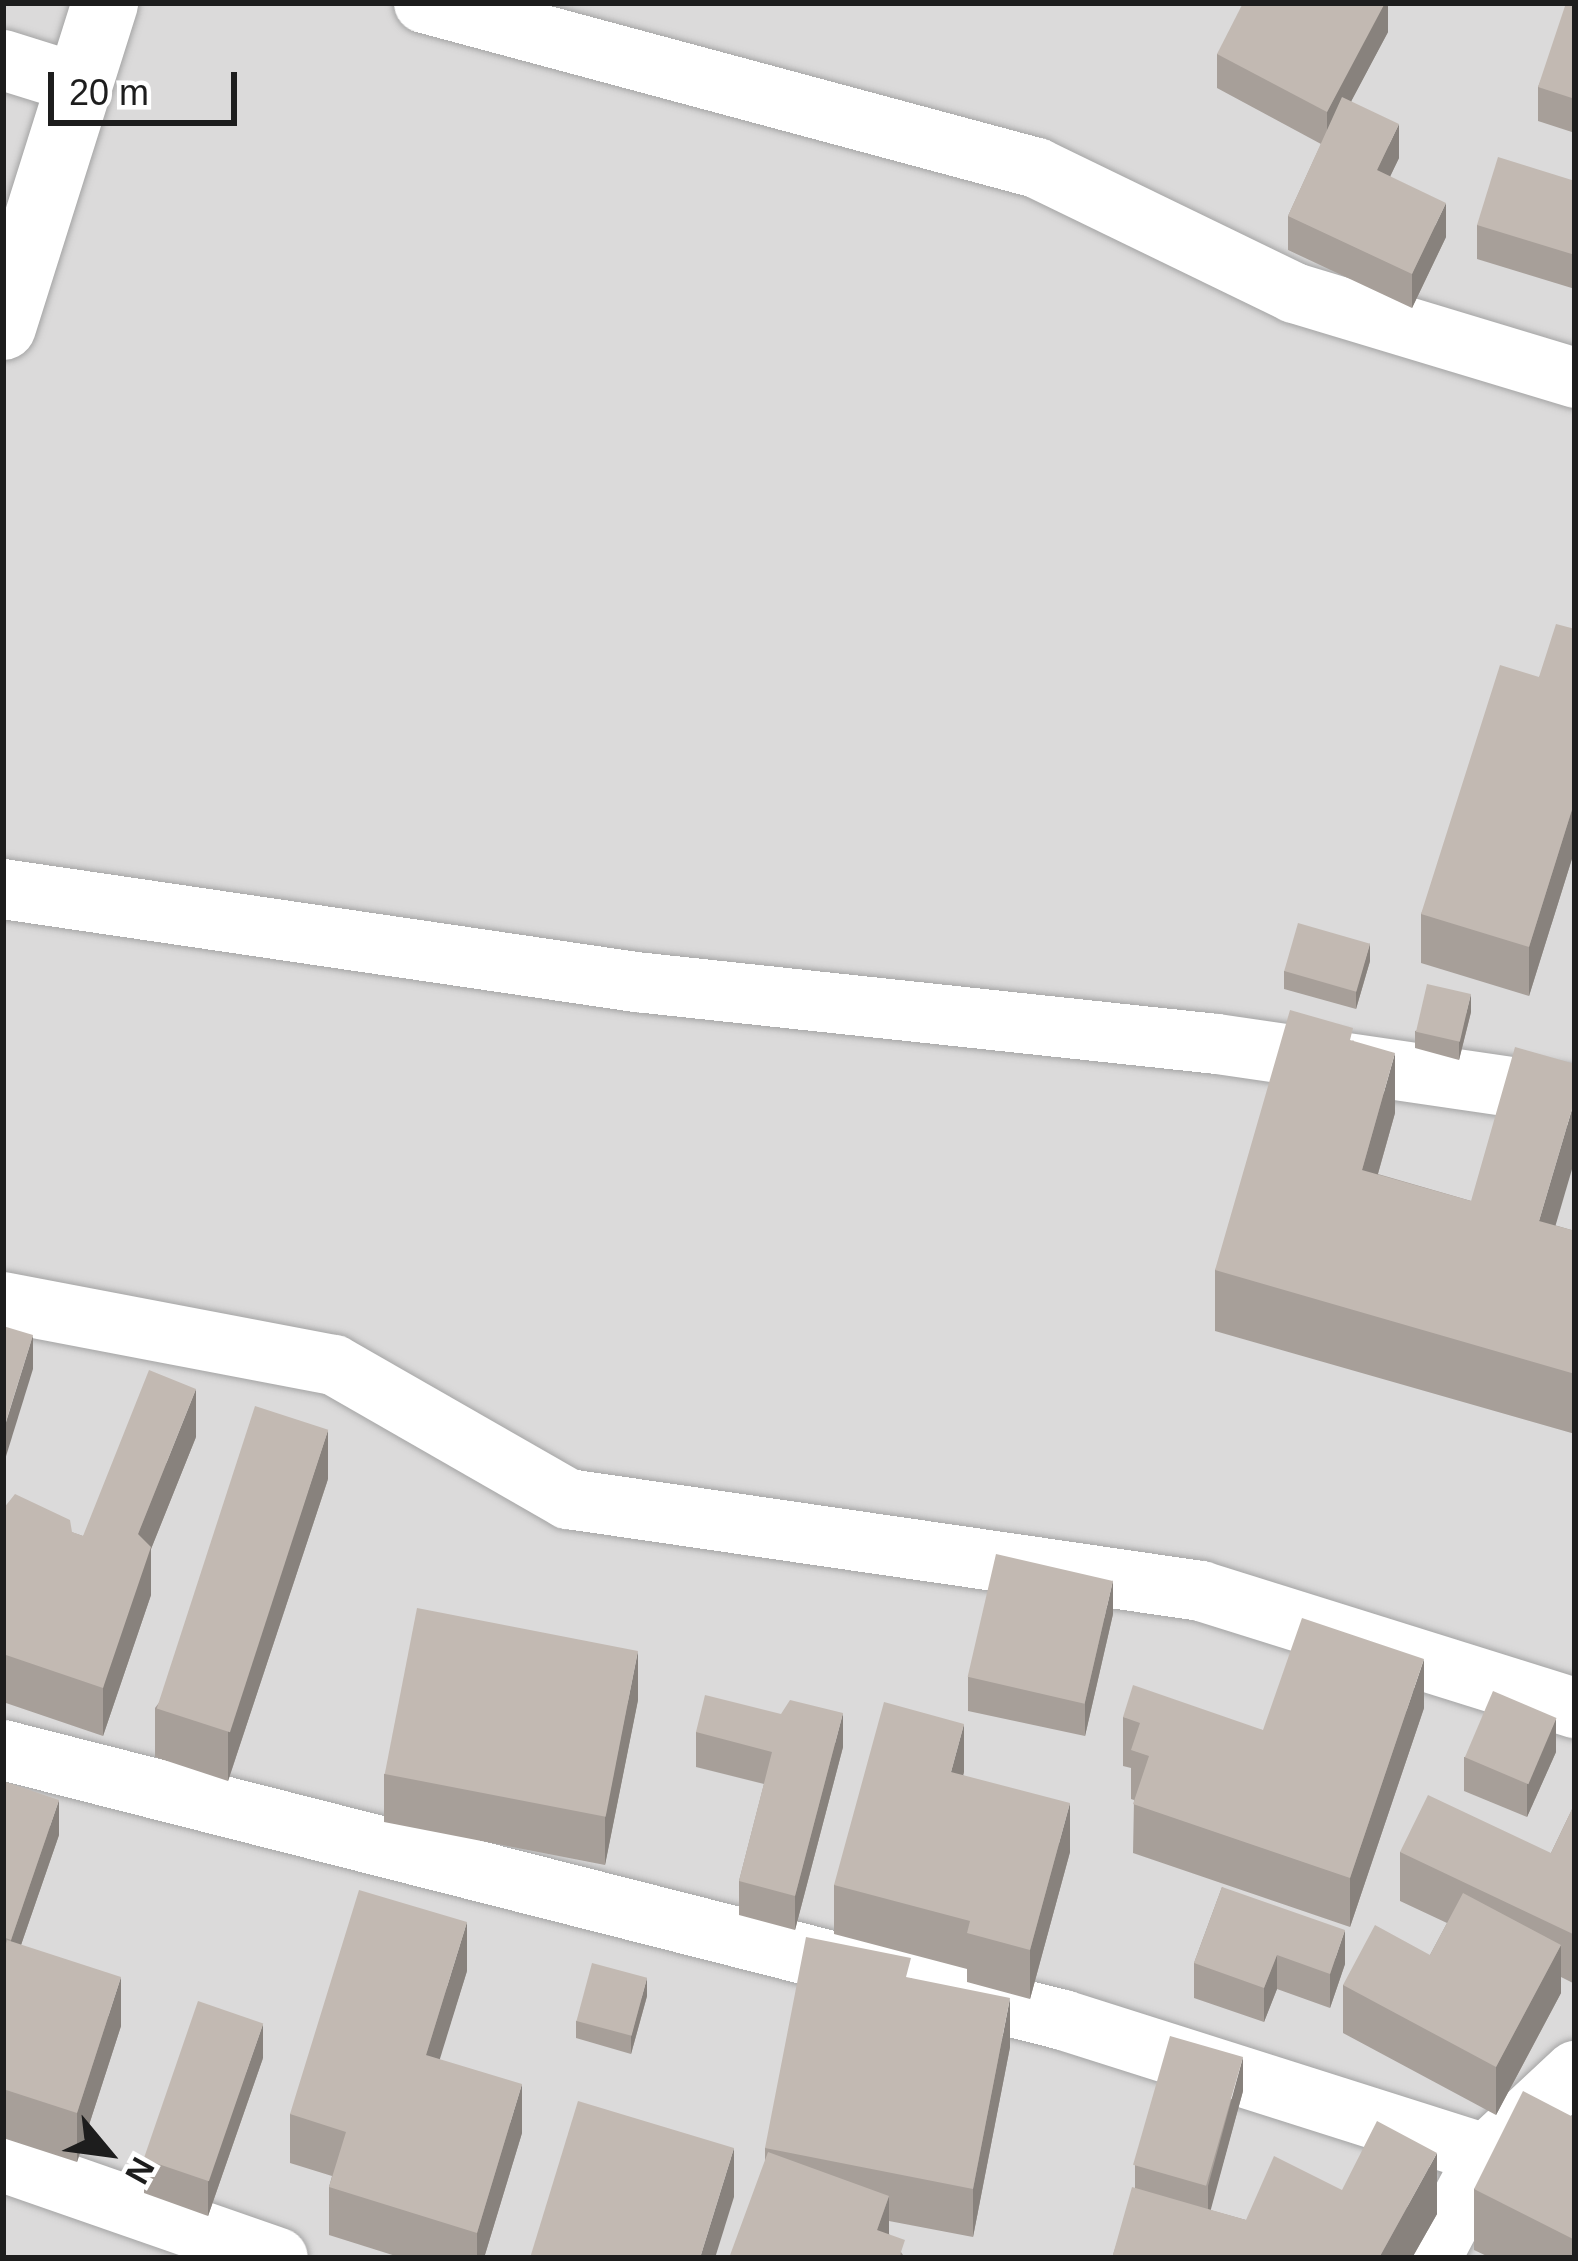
<!DOCTYPE html>
<html>
<head>
<meta charset="utf-8">
<style>
  body { margin:0 }
  #map { position:relative; width:1578px; height:2261px; overflow:hidden; background:#eeeae3; font-family:Arial,sans-serif }
  div>[style] { position:absolute }
  .residential>* { inset:0; background:#dbdada; transform-origin:0 0 }
  .roads { filter:drop-shadow(0 0 3px #a4a4a4) drop-shadow(0 0 3px #a4a4a4) }
  .minor>* { height:60px; margin:-30px; padding:0 30px; transform-origin:30px; border-radius:30px; background:#fff }
  .tertiary>* { height:66px; margin:-33px; padding:0 33px; transform-origin:33px; border-radius:33px; background:#fff }
  .wall>* { inset:0; background:#a79f99 }
  .shaded-wall>* { inset:0; background:#88827d }
  .building>* { inset:0; background:#c2b9b2; transform-origin:0 0 }
  span { translate:-50% -50%; white-space:nowrap; text-align:center; line-height:1.15; -webkit-text-stroke:9px #fff; paint-order:stroke }
  .frame { position:absolute; inset:0; border:6px solid #1d1d1d; pointer-events:none }
  .north { position:absolute; left:48px; top:2093px; width:120px; height:120px; -webkit-text-stroke:9px #fff; paint-order:stroke; rotate:119deg; font-size:33px; font-weight:700; line-height:48px; text-align:center; color:#1d1d1d }
  .north::after { content:''; display:block; margin:auto; width:42px; height:54px; background:#1d1d1d; clip-path:polygon(50% 0,100% 100%,50% 72%,0 100%) }
  .scale { position:absolute; left:48px; top:72px; width:189px; height:54px; box-sizing:border-box; border:6px solid #1d1d1d; border-top:0; padding-left:15px; font-size:36px; line-height:42px; white-space:nowrap; color:#1d1d1d; -webkit-text-stroke:9px #fff; paint-order:stroke }
</style>
</head>
<body>
<div id="map">
  <div class="residential">
    <div style="left:3px;top:3px;width:1572px;height:2255px"></div>
  </div>
  <div class="roads">
    <div class="minor">
      <div style="left:424px;top:3px;width:635px;rotate:15.07deg"></div>
      <div style="left:1037px;top:168px;width:286px;rotate:25.9deg"></div>
      <div style="left:1294px;top:293px;width:294px;rotate:16.8deg"></div>
      <div style="left:3px;top:60px;width:81px;rotate:17.3deg"></div>
      <div style="left:3px;top:889px;width:640px;rotate:8.36deg"></div>
      <div style="left:636px;top:982px;width:584px;rotate:6.09deg"></div>
      <div style="left:1217px;top:1044px;width:362px;rotate:8.3deg"></div>
      <div style="left:3px;top:1302px;width:337px;rotate:10.8deg"></div>
      <div style="left:334px;top:1365px;width:270px;rotate:29.8deg"></div>
      <div style="left:568px;top:1499px;width:640px;rotate:8.27deg"></div>
      <div style="left:1201px;top:1591px;width:392px;rotate:17.4deg"></div>
      <div style="left:3px;top:1750px;width:1094px;rotate:14.29deg"></div>
      <div style="left:1063px;top:2020px;width:444px;rotate:17.6deg"></div>
      <div style="left:3px;top:2162px;width:291px;rotate:19.2deg"></div>
      <div style="left:1431px;top:2258px;width:118px;rotate:-62.1deg"></div>
      <div style="left:1486px;top:2154px;width:122px;rotate:-43deg"></div>
    </div>
    <div class="tertiary">
      <div style="left:3px;top:327px;width:340px;rotate:-72.5deg"></div>
    </div>
  </div>
  <div class="wall">
    <div style="clip-path:polygon(1388px 3px,1388px 32px,1351px 101px,1399px 158px,1390px 176px,1446px 237px,1412px 308px,1288px 250px,1288px 216px,1321px 144px,1217px 88px,1217px 54px)"></div>
    <div style="clip-path:polygon(1575px 3px,1575px 133px,1538px 121px,1538px 87px)"></div>
    <div style="clip-path:polygon(1575px 181px,1575px 289px,1477px 259px,1477px 225px)"></div>
    <div style="clip-path:polygon(1575px 629px,1575px 849px,1529px 996px,1421px 963px,1421px 914px,1539px 677px)"></div>
    <div style="clip-path:polygon(1370px 961px,1356px 1009px,1284px 989px,1284px 971px)"></div>
    <div style="clip-path:polygon(1471px 1012px,1459px 1060px,1415px 1048px,1415px 1031px)"></div>
    <div style="clip-path:polygon(1353px 1040px,1395px 1113px,1378px 1174px,1575px 1231px,1575px 1434px,1215px 1331px,1215px 1270px)"></div>
    <div style="clip-path:polygon(196px 1437px,151px 1549px,151px 1595px,103px 1736px,3px 1702px,3px 1509px,83px 1536px)"></div>
    <div style="clip-path:polygon(328px 1479px,228px 1781px,155px 1757px,155px 1708px)"></div>
    <div style="clip-path:polygon(1113px 1614px,1085px 1736px,968px 1711px,968px 1677px)"></div>
    <div style="clip-path:polygon(638px 1700px,605px 1865px,384px 1822px,384px 1774px)"></div>
    <div style="clip-path:polygon(1424px 1708px,1350px 1927px,1133px 1853px,1134px 1800px,1131px 1799px,1131px 1768px,1123px 1766px,1123px 1717px,1263px 1730px)"></div>
    <div style="clip-path:polygon(781px 1714px,843px 1747px,795px 1930px,739px 1915px,739px 1881px,764px 1784px,696px 1767px,696px 1732px)"></div>
    <div style="clip-path:polygon(1556px 1752px,1527px 1817px,1464px 1791px,1464px 1757px)"></div>
    <div style="clip-path:polygon(964px 1772px,963px 1775px,1070px 1852px,1030px 1999px,967px 1982px,967px 1969px,834px 1934px,834px 1885px)"></div>
    <div style="clip-path:polygon(3px 1781px,59px 1835px,21px 1945px,121px 2026px,77px 2162px,3px 2138px)"></div>
    <div style="clip-path:polygon(1575px 1803px,1575px 1984px,1561px 1977px,1561px 1993px,1496px 2115px,1343px 2033px,1343px 1985px,1430px 1955px,1447px 1923px,1400px 1901px,1400px 1852px,1551px 1853px)"></div>
    <div style="clip-path:polygon(1222px 1887px,1345px 1964px,1330px 2008px,1277px 1989px,1264px 2022px,1194px 1998px,1194px 1963px)"></div>
    <div style="clip-path:polygon(467px 1971px,439px 2059px,522px 2133px,484px 2258px,402px 2258px,329px 2235px,329px 2187px,332px 2176px,290px 2163px,290px 2114px)"></div>
    <div style="clip-path:polygon(911px 1978px,1010px 2047px,973px 2237px,889px 2221px,889px 2234px,905px 2258px,765px 2161px,765px 2148px)"></div>
    <div style="clip-path:polygon(647px 1996px,631px 2054px,576px 2038px,576px 2021px)"></div>
    <div style="clip-path:polygon(263px 2058px,208px 2216px,144px 2193px,144px 2159px)"></div>
    <div style="clip-path:polygon(1243px 2091px,1210px 2210px,1246px 2220px,1342px 2190px,1437px 2214px,1412px 2258px,1112px 2258px,1135px 2188px,1135px 2165px)"></div>
    <div style="clip-path:polygon(1575px 2118px,1575px 2258px,1491px 2258px,1474px 2250px,1474px 2189px)"></div>
  </div>
  <div class="shaded-wall">
    <div style="clip-path:polygon(1383px 3px,1388px 3px,1388px 32px,1327px 147px,1327px 112px)"></div>
    <div style="clip-path:polygon(1399px 124px,1399px 158px,1377px 204px,1377px 170px)"></div>
    <div style="clip-path:polygon(1446px 203px,1446px 237px,1412px 308px,1412px 274px)"></div>
    <div style="clip-path:polygon(1575px 800px,1575px 849px,1529px 996px,1529px 947px)"></div>
    <div style="clip-path:polygon(1370px 943px,1370px 961px,1356px 1009px,1356px 991px)"></div>
    <div style="clip-path:polygon(1471px 994px,1471px 1012px,1459px 1060px,1459px 1042px)"></div>
    <div style="clip-path:polygon(1395px 1053px,1395px 1113px,1362px 1230px,1362px 1170px)"></div>
    <div style="clip-path:polygon(1575px 1099px,1575px 1159px,1539px 1282px,1539px 1221px)"></div>
    <div style="clip-path:polygon(33px 1335px,33px 1369px,3px 1466px,3px 1432px)"></div>
    <div style="clip-path:polygon(196px 1389px,196px 1437px,151px 1549px,151px 1595px,103px 1736px,103px 1688px,138px 1534px)"></div>
    <div style="clip-path:polygon(328px 1430px,328px 1479px,228px 1781px,228px 1732px)"></div>
    <div style="clip-path:polygon(1113px 1580px,1113px 1614px,1085px 1736px,1085px 1702px)"></div>
    <div style="clip-path:polygon(638px 1651px,638px 1700px,605px 1865px,605px 1816px)"></div>
    <div style="clip-path:polygon(1424px 1659px,1424px 1708px,1350px 1927px,1350px 1878px)"></div>
    <div style="clip-path:polygon(843px 1713px,843px 1747px,795px 1930px,795px 1896px)"></div>
    <div style="clip-path:polygon(1556px 1718px,1556px 1752px,1527px 1817px,1527px 1783px)"></div>
    <div style="clip-path:polygon(964px 1724px,964px 1772px,951px 1820px,951px 1772px)"></div>
    <div style="clip-path:polygon(59px 1800px,59px 1835px,11px 1974px,11px 1940px)"></div>
    <div style="clip-path:polygon(1070px 1803px,1070px 1852px,1030px 1999px,1030px 1950px)"></div>
    <div style="clip-path:polygon(467px 1922px,467px 1971px,426px 2104px,426px 2055px)"></div>
    <div style="clip-path:polygon(1345px 1930px,1345px 1964px,1330px 2008px,1330px 1974px)"></div>
    <div style="clip-path:polygon(1561px 1945px,1561px 1993px,1496px 2115px,1496px 2067px)"></div>
    <div style="clip-path:polygon(1277px 1955px,1277px 1989px,1264px 2022px,1264px 1988px)"></div>
    <div style="clip-path:polygon(121px 1977px,121px 2026px,77px 2162px,77px 2113px)"></div>
    <div style="clip-path:polygon(647px 1978px,647px 1996px,631px 2054px,631px 2036px)"></div>
    <div style="clip-path:polygon(1010px 1998px,1010px 2047px,973px 2237px,973px 2189px)"></div>
    <div style="clip-path:polygon(263px 2024px,263px 2058px,208px 2216px,208px 2181px)"></div>
    <div style="clip-path:polygon(1243px 2057px,1243px 2091px,1208px 2220px,1208px 2186px)"></div>
    <div style="clip-path:polygon(522px 2084px,522px 2133px,484px 2258px,477px 2258px,477px 2233px)"></div>
    <div style="clip-path:polygon(734px 2148px,734px 2197px,715px 2258px,700px 2258px)"></div>
    <div style="clip-path:polygon(1437px 2153px,1437px 2214px,1412px 2258px,1379px 2258px)"></div>
    <div style="clip-path:polygon(889px 2196px,889px 2257px,877px 2230px)"></div>
  </div>
  <div class="building">
    <div style="clip-path:polygon(1243px 3px,1385px 3px,1327px 112px,1217px 54px)"></div>
    <div style="clip-path:polygon(1566px 3px,1575px 3px,1575px 99px,1538px 87px)"></div>
    <div style="clip-path:polygon(1342px 97px,1399px 124px,1377px 170px,1446px 203px,1412px 274px,1288px 216px)"></div>
    <div style="clip-path:polygon(1498px 157px,1575px 181px,1575px 255px,1477px 225px)"></div>
    <div style="clip-path:polygon(1556px 624px,1575px 629px,1575px 800px,1529px 947px,1421px 914px,1500px 665px,1539px 677px)"></div>
    <div style="left:1298px;top:923px;width:75px;height:50px;rotate:16deg"></div>
    <div style="left:1427px;top:984px;width:45px;height:49px;rotate:13deg"></div>
    <div style="clip-path:polygon(1290px 1010px,1353px 1028px,1350px 1040px,1395px 1053px,1362px 1170px,1471px 1201px,1515px 1047px,1575px 1064px,1575px 1099px,1539px 1221px,1575px 1231px,1575px 1374px,1215px 1270px)"></div>
    <div style="clip-path:polygon(3px 1326px,33px 1335px,3px 1431px)"></div>
    <div style="clip-path:polygon(149px 1370px,196px 1389px,138px 1534px,151px 1547px,103px 1688px,3px 1654px,3px 1509px,15px 1494px,70px 1520px,72px 1532px,83px 1536px)"></div>
    <div style="left:255px;top:1406px;width:77px;height:318px;rotate:18deg"></div>
    <div style="left:996px;top:1554px;width:120px;height:126px;rotate:13deg"></div>
    <div style="left:417px;top:1608px;width:225px;height:169px;rotate:11deg"></div>
    <div style="clip-path:polygon(1302px 1618px,1424px 1659px,1350px 1878px,1133px 1804px,1149px 1756px,1131px 1750px,1140px 1723px,1123px 1717px,1133px 1685px,1263px 1730px)"></div>
    <div style="left:1493px;top:1691px;width:69px;height:72px;rotate:23deg"></div>
    <div style="clip-path:polygon(705px 1695px,781px 1714px,790px 1700px,843px 1713px,795px 1896px,739px 1881px,772px 1752px,696px 1732px)"></div>
    <div style="clip-path:polygon(884px 1702px,964px 1724px,951px 1772px,1070px 1803px,1030px 1950px,967px 1933px,970px 1921px,834px 1885px)"></div>
    <div style="clip-path:polygon(3px 1781px,59px 1800px,11px 1940px,3px 1937px)"></div>
    <div style="clip-path:polygon(1428px 1795px,1551px 1853px,1575px 1803px,1575px 1935px,1400px 1852px)"></div>
    <div style="clip-path:polygon(1222px 1887px,1345px 1930px,1330px 1974px,1277px 1955px,1264px 1988px,1194px 1963px)"></div>
    <div style="clip-path:polygon(359px 1890px,467px 1922px,426px 2055px,522px 2084px,477px 2233px,329px 2187px,346px 2132px,290px 2114px)"></div>
    <div style="clip-path:polygon(1463px 1893px,1561px 1945px,1496px 2067px,1343px 1985px,1375px 1925px,1430px 1955px)"></div>
    <div style="clip-path:polygon(806px 1937px,911px 1958px,906px 1977px,1010px 1998px,973px 2189px,765px 2148px)"></div>
    <div style="clip-path:polygon(7px 1940px,121px 1977px,77px 2113px,3px 2089px,3px 1954px)"></div>
    <div style="left:592px;top:1963px;width:57px;height:60px;rotate:15deg"></div>
    <div style="left:198px;top:2001px;width:69px;height:167px;rotate:19deg"></div>
    <div style="left:1170px;top:2036px;width:76px;height:134px;rotate:16deg"></div>
    <div style="clip-path:polygon(1523px 2091px,1575px 2118px,1575px 2240px,1474px 2189px)"></div>
    <div style="clip-path:polygon(578px 2101px,734px 2148px,700px 2258px,530px 2258px)"></div>
    <div style="clip-path:polygon(1377px 2121px,1437px 2153px,1379px 2258px,1112px 2258px,1132px 2187px,1246px 2220px,1274px 2156px,1342px 2190px)"></div>
    <div style="clip-path:polygon(768px 2152px,889px 2196px,877px 2230px,905px 2240px,899px 2258px,729px 2258px)"></div>
  </div>
  <div class="frame"></div>
  <div class="north">N</div>
  <div class="scale">20 m</div>
</div>
</body>
</html>
